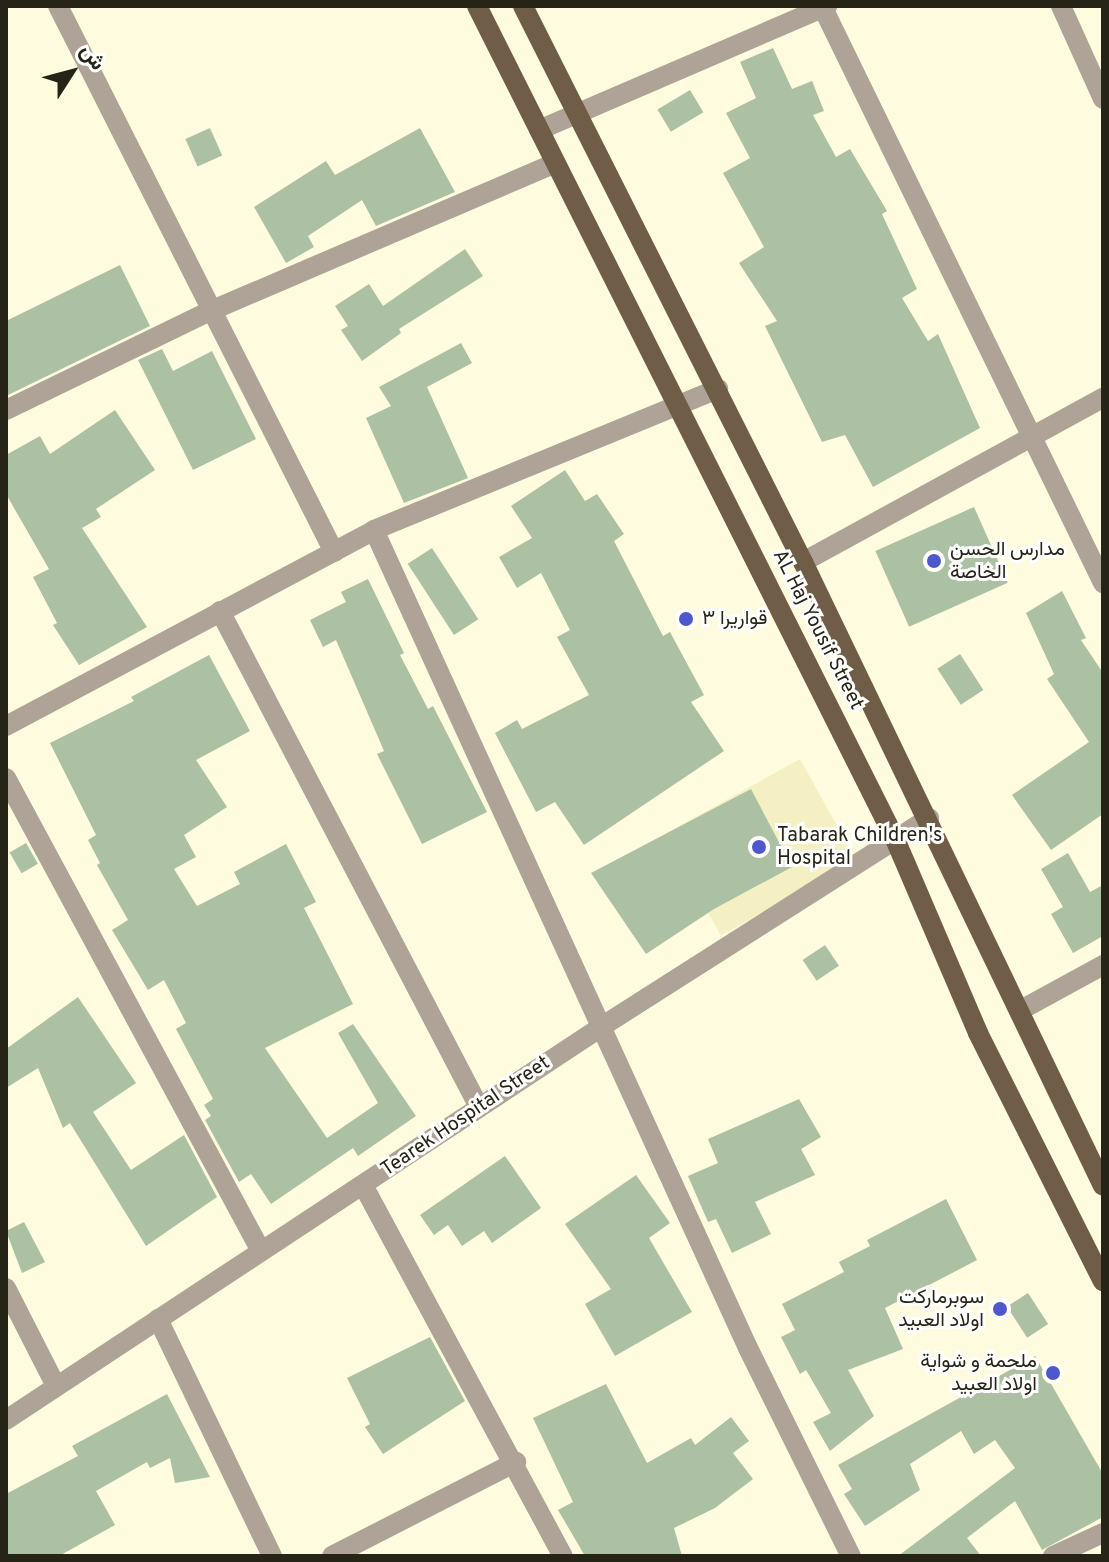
<!DOCTYPE html>
<html>
<head>
<meta charset="utf-8">
<style>
  body { margin:0 }
  #map { position:relative; width:1109px; height:1562px; overflow:hidden; background:#fefbde; font-family:Overpass,Vazirmatn,sans-serif }
  div>[style] { position:absolute }
  .built>* { inset:0; background:#f5f0c4; transform-origin:0 0 }
  .building>* { inset:0; background:#acc1a4; transform-origin:0 0 }
  .minor>* { height:20px; margin:-10px; padding:0 10px; transform-origin:10px; border-radius:10px; background:#afa398 }
  .major>* { height:20px; margin:-10px; padding:0 10px; transform-origin:10px; border-radius:10px; background:#705d48 }
  .dots>* { width:22px; height:22px; translate:-50% -50%; box-sizing:border-box; border:4px solid #fff; border-radius:50% }
  span { translate:-50% -50%; white-space:nowrap; text-align:center; line-height:1.15; -webkit-text-stroke:6px #fff; paint-order:stroke }
  .poi-label { font-size:20px; color:#252416 }
  .left { translate:0 -50%; text-align:left }
  .right { translate:-100% -50%; text-align:right }
  .street-label { font-size:20px; color:#252416 }
  .frame { position:absolute; inset:0; border:8px solid #252416; pointer-events:none }
  .north { position:absolute; left:32px; top:32px; width:80px; height:80px; -webkit-text-stroke:6px #fff; paint-order:stroke; rotate:54deg; font-size:22px; font-weight:700; line-height:32px; text-align:center; color:#252416 }
  .north::after { content:''; display:block; margin:auto; width:28px; height:36px; background:#252416; clip-path:polygon(50% 0,100% 100%,50% 72%,0 100%) }
</style>
</head>
<body>
<div id="map">
  <div class="built">
    <div style="left:800px;top:759px;width:116px;height:155px;rotate:61deg"></div>
  </div>
  <div class="building">
    <div style="clip-path:polygon(773px 48px,792px 89px,812px 81px,824px 111px,813px 115px,836px 157px,850px 149px,887px 211px,882px 214px,917px 289px,902px 298px,928px 341px,938px 334px,980px 428px,873px 487px,845px 435px,822px 442px,765px 326px,777px 321px,739px 263px,764px 247px,723px 173px,750px 158px,726px 113px,756px 98px,740px 62px)"></div>
    <div style="left:690px;top:90px;width:26px;height:38px;rotate:59deg"></div>
    <div style="left:210px;top:128px;width:30px;height:27px;rotate:66deg"></div>
    <div style="clip-path:polygon(420px 128px,455px 192px,376px 226px,362px 200px,308px 236px,314px 247px,286px 263px,254px 207px,326px 161px,335px 175px)"></div>
    <div style="clip-path:polygon(465px 249px,483px 276px,399px 329px,401px 333px,362px 361px,341px 330px,348px 326px,335px 306px,369px 284px,383px 306px)"></div>
    <div style="clip-path:polygon(120px 265px,150px 326px,6px 396px,6px 321px)"></div>
    <div style="clip-path:polygon(461px 343px,472px 363px,427px 387px,468px 478px,404px 503px,366px 418px,391px 406px,379px 387px)"></div>
    <div style="clip-path:polygon(162px 349px,173px 371px,212px 351px,256px 439px,193px 470px,138px 360px)"></div>
    <div style="clip-path:polygon(115px 410px,155px 470px,96px 509px,101px 517px,82px 528px,147px 627px,79px 665px,53px 625px,57px 623px,33px 577px,49px 569px,6px 494px,6px 455px,40px 436px,50px 454px)"></div>
    <div style="clip-path:polygon(565px 470px,585px 501px,597px 494px,624px 534px,614px 541px,663px 636px,670px 632px,704px 695px,691px 702px,724px 751px,584px 845px,555px 802px,536px 812px,495px 733px,517px 720px,522px 729px,589px 695px,557px 637px,570px 630px,541px 573px,517px 588px,499px 557px,532px 538px,511px 506px)"></div>
    <div style="left:974px;top:507px;width:83px;height:108px;rotate:66deg"></div>
    <div style="left:432px;top:548px;width:85px;height:29px;rotate:57deg"></div>
    <div style="clip-path:polygon(368px 579px,404px 653px,400px 655px,428px 709px,433px 706px,487px 812px,422px 844px,377px 754px,384px 751px,336px 640px,323px 647px,310px 620px,346px 602px,341px 592px)"></div>
    <div style="clip-path:polygon(1062px 591px,1086px 638px,1081px 640px,1103px 673px,1103px 814px,1051px 850px,1012px 795px,1089px 742px,1047px 679px,1054px 674px,1026px 613px)"></div>
    <div style="left:960px;top:654px;width:43px;height:27px;rotate:57deg"></div>
    <div style="clip-path:polygon(209px 655px,250px 731px,196px 760px,227px 807px,184px 835px,196px 857px,174px 869px,197px 906px,240px 884px,234px 872px,286px 844px,316px 902px,304px 908px,353px 1004px,265px 1048px,327px 1138px,378px 1103px,338px 1033px,353px 1024px,416px 1116px,358px 1156px,353px 1148px,271px 1204px,251px 1174px,239px 1182px,205px 1120px,211px 1116px,204px 1105px,213px 1099px,176px 1029px,186px 1023px,164px 980px,148px 990px,112px 930px,128px 920px,97px 865px,100px 863px,88px 840px,96px 835px,50px 743px,134px 701px,131px 697px)"></div>
    <div style="clip-path:polygon(751px 789px,792px 867px,714px 909px,646px 954px,591px 873px)"></div>
    <div style="left:26px;top:843px;width:24px;height:19px;rotate:60deg"></div>
    <div style="clip-path:polygon(1068px 853px,1090px 892px,1103px 885px,1103px 936px,1073px 953px,1051px 914px,1063px 907px,1041px 869px)"></div>
    <div style="left:825px;top:945px;width:25px;height:27px;rotate:56deg"></div>
    <div style="clip-path:polygon(78px 997px,136px 1083px,93px 1112px,131px 1170px,184px 1135px,217px 1197px,146px 1246px,70px 1123px,63px 1128px,38px 1068px,6px 1088px,6px 1049px)"></div>
    <div style="clip-path:polygon(799px 1099px,821px 1137px,801px 1149px,815px 1175px,755px 1202px,771px 1234px,732px 1253px,716px 1219px,708px 1222px,688px 1176px,718px 1163px,708px 1139px)"></div>
    <div style="clip-path:polygon(505px 1156px,541px 1208px,492px 1243px,484px 1231px,462px 1246px,448px 1225px,434px 1235px,420px 1215px)"></div>
    <div style="clip-path:polygon(636px 1175px,670px 1223px,649px 1238px,692px 1312px,615px 1356px,585px 1304px,611px 1289px,565px 1224px)"></div>
    <div style="clip-path:polygon(946px 1199px,977px 1260px,885px 1308px,903px 1349px,848px 1370px,874px 1416px,830px 1451px,813px 1422px,831px 1413px,806px 1370px,800px 1374px,781px 1337px,795px 1330px,782px 1304px,844px 1272px,839px 1262px,870px 1246px,867px 1240px)"></div>
    <div style="clip-path:polygon(24px 1222px,45px 1262px,22px 1273px,6px 1231px)"></div>
    <div style="left:1028px;top:1293px;width:37px;height:25px;rotate:57deg"></div>
    <div style="clip-path:polygon(430px 1337px,465px 1401px,383px 1454px,365px 1427px,370px 1424px,347px 1378px)"></div>
    <div style="clip-path:polygon(1035px 1356px,1103px 1474px,1103px 1517px,1042px 1550px,1015px 1501px,967px 1538px,981px 1556px,898px 1556px,1015px 1468px,995px 1440px,974px 1454px,961px 1431px,910px 1464px,920px 1490px,865px 1526px,844px 1494px,852px 1489px,838px 1465px)"></div>
    <div style="clip-path:polygon(606px 1384px,647px 1463px,691px 1438px,695px 1445px,731px 1417px,749px 1441px,733px 1453px,753px 1479px,715px 1508px,674px 1528px,682px 1556px,585px 1556px,558px 1510px,573px 1502px,533px 1418px)"></div>
    <div style="clip-path:polygon(167px 1394px,210px 1477px,175px 1483px,170px 1458px,150px 1468px,147px 1462px,96px 1491px,115px 1525px,59px 1556px,6px 1556px,6px 1494px,78px 1456px,72px 1446px)"></div>
  </div>
  <div class="minor">
    <div style="left:58px;top:6px;width:612px;rotate:63.18deg"></div>
    <div style="left:822px;top:6px;width:642px;rotate:64.03deg"></div>
    <div style="left:1061px;top:6px;width:102px;rotate:65.7deg"></div>
    <div style="left:539px;top:130px;width:314px;rotate:-23.3deg"></div>
    <div style="left:6px;top:410px;width:225px;rotate:-25.9deg"></div>
    <div style="left:208px;top:312px;width:375px;rotate:-23.2deg"></div>
    <div style="left:374px;top:530px;width:899px;rotate:65.43deg"></div>
    <div style="left:748px;top:1348px;width:232px;rotate:63.7deg"></div>
    <div style="left:803px;top:562px;width:342px;rotate:-28.7deg"></div>
    <div style="left:220px;top:611px;width:560px;rotate:62.43deg"></div>
    <div style="left:6px;top:726px;width:417px;rotate:-28deg"></div>
    <div style="left:374px;top:530px;width:372px;rotate:-22.3deg"></div>
    <div style="left:6px;top:778px;width:537px;rotate:61.67deg"></div>
    <div style="left:1019px;top:1011px;width:96px;rotate:-28.7deg"></div>
    <div style="left:363px;top:1185px;width:421px;rotate:61.7deg"></div>
    <div style="left:6px;top:1288px;width:110px;rotate:63deg"></div>
    <div style="left:158px;top:1319px;width:263px;rotate:64.3deg"></div>
    <div style="left:6px;top:1420px;width:713px;rotate:-33.44deg"></div>
    <div style="left:601px;top:1027px;width:389px;rotate:-32.5deg"></div>
    <div style="left:332px;top:1556px;width:207px;rotate:-27.1deg"></div>
    <div style="left:1053px;top:1556px;width:55px;rotate:-24.7deg"></div>
  </div>
  <div class="major">
    <div style="left:477px;top:6px;width:932px;rotate:63.35deg"></div>
    <div style="left:895px;top:839px;width:211px;rotate:66.8deg"></div>
    <div style="left:978px;top:1033px;width:278px;rotate:63.3deg"></div>
    <div style="left:523px;top:6px;width:623px;rotate:63.27deg"></div>
    <div style="left:803px;top:562px;width:692px;rotate:64.32deg"></div>
  </div>
  <div class="dots">
    <div style="left:934px;top:561px;background:#4f57cd"></div>
    <div style="left:686px;top:619px;background:#4f57cd"></div>
    <div style="left:759px;top:847px;background:#4f57cd"></div>
    <div style="left:1000px;top:1309px;background:#4f57cd"></div>
    <div style="left:1053px;top:1373px;background:#4f57cd"></div>
  </div>
  <div class="poi-label">
    <span class="left" style="left:950px;top:562px">مدارس الحسن<br>الخاصة</span>
    <span class="left" style="left:702px;top:619px">قواريرا ٣</span>
    <span class="left" style="left:777px;top:848px">Tabarak Children's<br>Hospital</span>
    <span class="right" style="left:984px;top:1310px">سوبرماركت<br>اولاد العبيد</span>
    <span class="right" style="left:1037px;top:1374px">ملحمة و شواية<br>اولاد العبيد</span>
  </div>
  <div class="street-label">
    <span style="left:817px;top:630px;rotate:63deg">AL Haj Yousif Street</span>
    <span style="left:466px;top:1117px;rotate:-34deg">Tearek Hospital Street</span>
  </div>
  <div class="frame"></div>
  <div class="north">ش</div>
</div>
</body>
</html>
